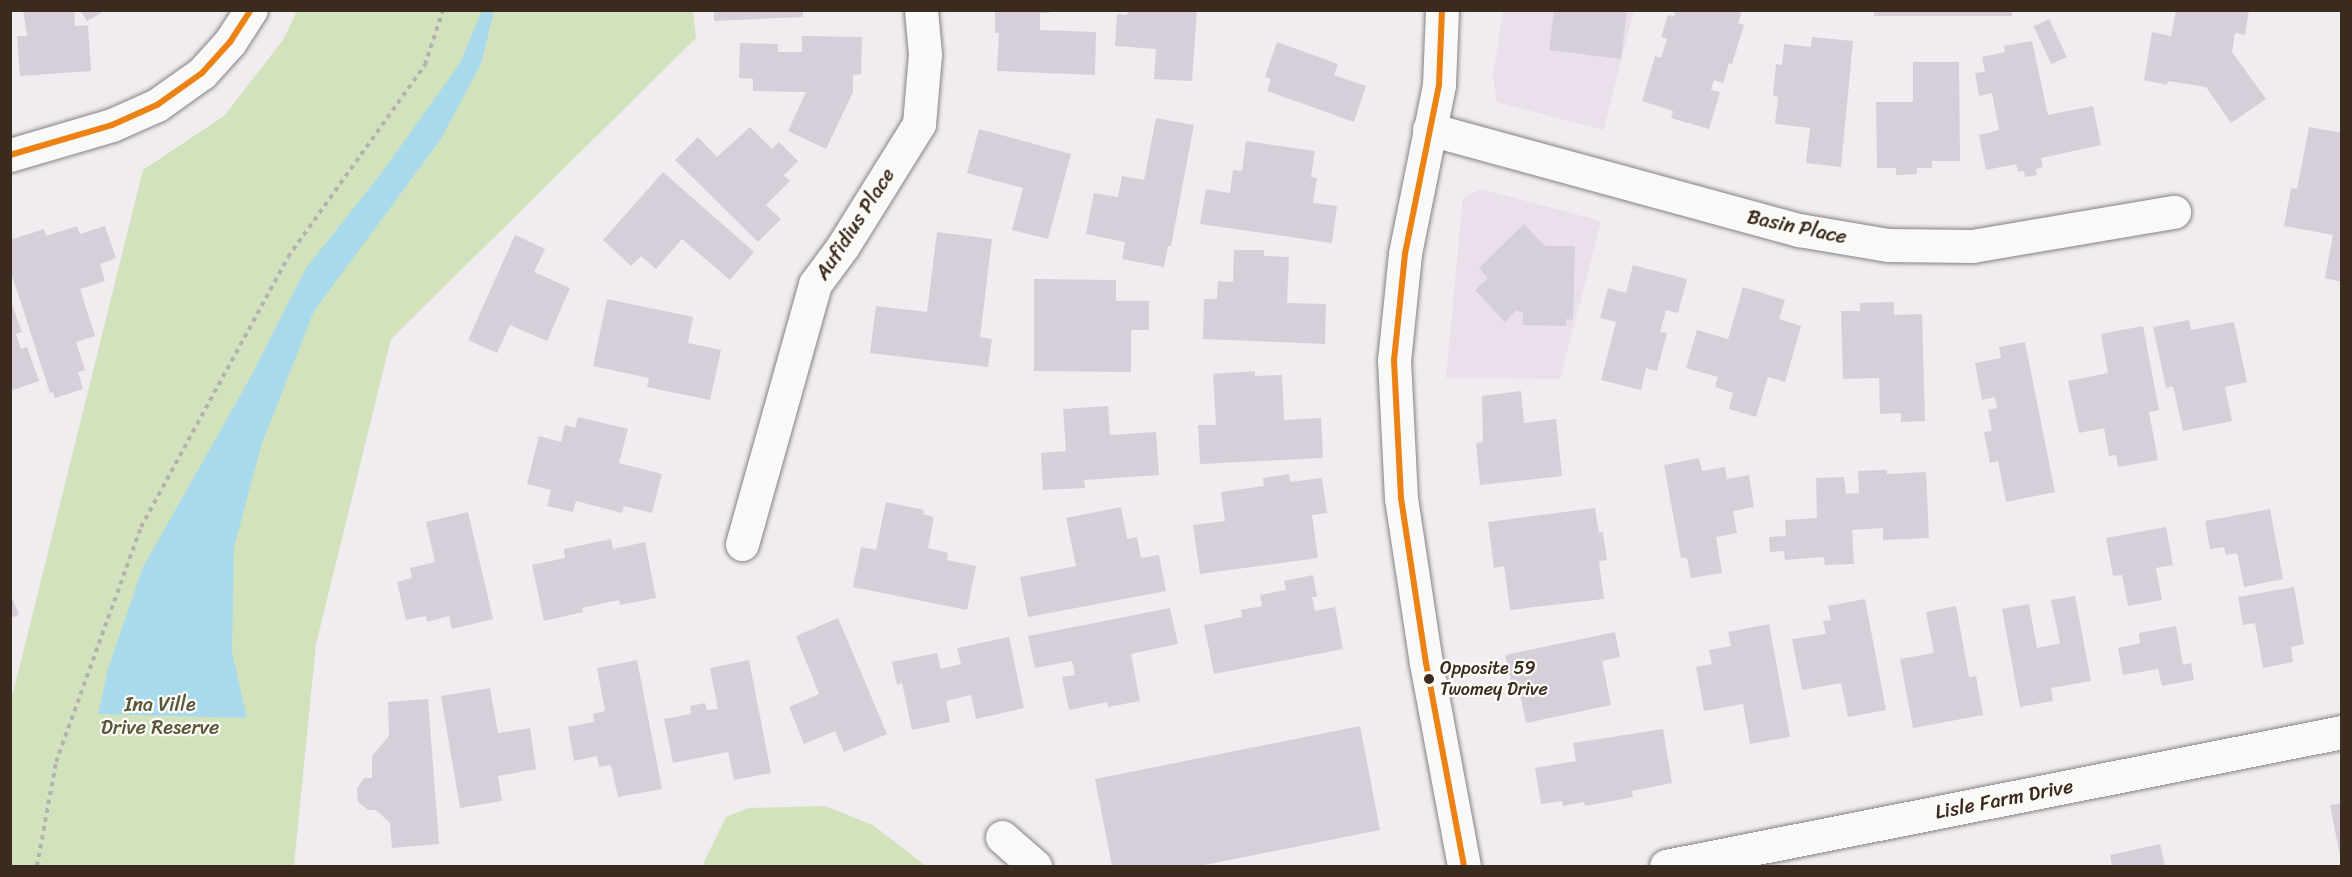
<!DOCTYPE html>
<html>
<head>
<meta charset="utf-8">
<style>
  body { margin:0 }
  #map { position:relative; width:2352px; height:877px; overflow:hidden; background:#f0ecef; font-family:Sriracha,sans-serif }
  div>[style] { position:absolute }
  .built>* { inset:0; background:#e9e0eb }
  .green>* { inset:0; background:#d2e2bc }
  .water>* { inset:0; background:#a9daec }
  .building>* { inset:0; background:#d6cfd9; transform-origin:0 0 }
  .path>* { height:4px; margin-top:-2px; transform-origin:0; background:repeating-linear-gradient(90deg,#b4b2b0 0 4.5px,transparent 0 9px) }
  .roads { filter:drop-shadow(0 0 2px #888281) drop-shadow(0 0 2px #888281) }
  .minor>* { height:33px; margin:-16.5px; padding:0 16.5px; transform-origin:16.5px; border-radius:16.5px; background:#f9f9f8 }
  .bus-1>* { height:6px; margin:-3px; padding:0 3px; transform-origin:3px; border-radius:3px; background:#ec8213 }
  .dots>* { width:16px; height:16px; translate:-50% -50%; box-sizing:border-box; border:3px solid #fdfcf7; border-radius:50% }
  span { translate:-50% -50%; white-space:nowrap; text-align:center; line-height:1.15; -webkit-text-stroke:4.5px #fdfcf7; paint-order:stroke }
  .bus-label { font-size:18px; color:#3b2a1e }
  .left { translate:0 -50%; text-align:left }
  .street-label { font-size:20px; color:#3b2a1e }
  .park-label { font-size:20px; color:#5a563b }
  .frame { position:absolute; inset:0; border:12px solid #3b2a1e; pointer-events:none }
</style>
</head>
<body>
<div id="map">
  <div class="built">
    <div style="clip-path:polygon(1503px 11px,1634px 11px,1603px 130px,1497px 102px,1493px 75px)"></div>
    <div style="clip-path:polygon(1481px 189px,1601px 221px,1560px 379px,1446px 378px,1463px 198px)"></div>
  </div>
  <div class="green">
    <div style="clip-path:polygon(297px 11px,693px 11px,696px 38px,391px 339px,316px 644px,294px 866px,11px 866px,11px 701px,143px 170px,224px 116px,283px 40px)"></div>
    <div style="clip-path:polygon(825px 806px,873px 825px,926px 866px,704px 866px,703px 864px,726px 817px,749px 808px)"></div>
  </div>
  <div class="water">
    <div style="clip-path:polygon(482px 11px,494px 11px,481px 64px,441px 139px,314px 311px,262px 443px,234px 547px,232px 652px,247px 718px,98px 714px,108px 669px,143px 567px,249px 380px,306px 268px,380px 175px,460px 63px)"></div>
  </div>
  <div class="building">
    <div style="clip-path:polygon(23px 10px,74px 10px,75px 26px,88px 25px,91px 71px,20px 76px,17px 36px,27px 36px)"></div>
    <div style="clip-path:polygon(80px 10px,99px 10px,101px 13px,87px 21px)"></div>
    <div style="clip-path:polygon(714px 10px,803px 10px,803px 17px,714px 21px)"></div>
    <div style="clip-path:polygon(995px 10px,1050px 10px,1049px 13px,1040px 13px,1040px 30px,1096px 32px,1095px 75px,997px 71px,999px 33px,995px 33px)"></div>
    <div style="clip-path:polygon(1128px 10px,1197px 10px,1192px 81px,1154px 79px,1156px 49px,1115px 46px,1117px 14px,1127px 15px)"></div>
    <div style="clip-path:polygon(1554px 10px,1627px 10px,1621px 59px,1549px 50px)"></div>
    <div style="clip-path:polygon(1675px 10px,1742px 10px,1738px 23px,1744px 25px,1732px 64px,1729px 63px,1723px 83px,1714px 80px,1711px 90px,1720px 92px,1709px 129px,1671px 118px,1673px 111px,1642px 101px,1655px 56px,1661px 58px,1667px 39px,1661px 37px,1668px 15px,1674px 16px)"></div>
    <div style="left:1874px;top:10px;width:138px;height:6px"></div>
    <div style="clip-path:polygon(2176px 10px,2249px 10px,2245px 35px,2235px 33px,2232px 52px,2266px 99px,2231px 123px,2206px 87px,2168px 81px,2167px 85px,2144px 80px,2152px 32px,2171px 36px)"></div>
    <div style="left:2049px;top:19px;width:42px;height:17px;rotate:65deg"></div>
    <div style="clip-path:polygon(802px 36px,862px 37px,861px 74px,853px 75px,853px 92px,826px 149px,788px 131px,806px 92px,753px 91px,753px 79px,739px 78px,740px 43px,778px 44px,778px 52px,802px 52px)"></div>
    <div style="clip-path:polygon(1812px 37px,1853px 41px,1841px 167px,1806px 163px,1810px 128px,1775px 124px,1778px 97px,1773px 96px,1776px 64px,1782px 65px,1784px 44px,1811px 47px)"></div>
    <div style="clip-path:polygon(2032px 41px,2048px 115px,2093px 106px,2101px 145px,2041px 158px,2043px 167px,2036px 169px,2037px 175px,2025px 177px,2024px 171px,2018px 172px,2016px 164px,1986px 170px,1979px 135px,1999px 130px,1992px 93px,1979px 96px,1975px 73px,1985px 72px,1982px 57px,2005px 52px,2004px 46px)"></div>
    <div style="clip-path:polygon(1277px 42px,1338px 64px,1334px 75px,1366px 86px,1354px 122px,1267px 91px,1271px 79px,1265px 77px)"></div>
    <div style="clip-path:polygon(1913px 62px,1959px 62px,1960px 161px,1932px 161px,1932px 168px,1917px 168px,1917px 174px,1896px 175px,1896px 168px,1877px 168px,1876px 102px,1913px 102px)"></div>
    <div style="clip-path:polygon(1156px 118px,1194px 125px,1171px 246px,1168px 246px,1164px 267px,1122px 259px,1125px 242px,1086px 234px,1094px 193px,1118px 197px,1122px 176px,1144px 180px)"></div>
    <div style="clip-path:polygon(750px 127px,772px 149px,779px 142px,798px 161px,784px 175px,790px 181px,766px 205px,781px 219px,758px 242px,675px 160px,698px 137px,717px 157px)"></div>
    <div style="clip-path:polygon(2309px 127px,2342px 133px,2342px 282px,2325px 278px,2333px 235px,2284px 226px,2291px 188px,2297px 189px)"></div>
    <div style="clip-path:polygon(979px 129px,1071px 154px,1048px 239px,1012px 230px,1023px 188px,967px 173px)"></div>
    <div style="clip-path:polygon(1246px 141px,1315px 151px,1311px 177px,1317px 178px,1313px 203px,1337px 206px,1332px 243px,1200px 224px,1206px 189px,1230px 193px,1233px 170px,1242px 171px)"></div>
    <div style="clip-path:polygon(663px 172px,754px 252px,730px 280px,682px 239px,656px 269px,641px 256px,631px 266px,603px 240px)"></div>
    <div style="clip-path:polygon(1524px 224px,1545px 246px,1575px 246px,1573px 320px,1566px 319px,1566px 326px,1523px 325px,1523px 313px,1516px 310px,1505px 322px,1475px 290px,1488px 278px,1479px 268px)"></div>
    <div style="clip-path:polygon(77px 226px,80px 234px,105px 226px,116px 258px,100px 264px,105px 281px,80px 289px,95px 336px,76px 342px,85px 370px,78px 372px,83px 389px,55px 398px,53px 392px,50px 393px,10px 269px,10px 240px,44px 229px,46px 236px)"></div>
    <div style="clip-path:polygon(937px 232px,992px 239px,980px 337px,992px 339px,988px 367px,870px 353px,876px 306px,927px 312px)"></div>
    <div style="clip-path:polygon(515px 235px,545px 249px,534px 272px,570px 288px,547px 341px,510px 325px,497px 353px,468px 340px)"></div>
    <div style="clip-path:polygon(1234px 250px,1264px 250px,1264px 256px,1289px 257px,1287px 303px,1326px 304px,1325px 344px,1203px 339px,1204px 299px,1217px 299px,1218px 281px,1233px 282px)"></div>
    <div style="clip-path:polygon(1633px 265px,1687px 279px,1678px 313px,1666px 310px,1660px 332px,1667px 333px,1657px 371px,1646px 368px,1641px 390px,1601px 380px,1616px 322px,1600px 318px,1608px 288px,1626px 293px)"></div>
    <div style="clip-path:polygon(1034px 279px,1116px 280px,1116px 301px,1149px 301px,1149px 330px,1131px 330px,1131px 372px,1034px 371px)"></div>
    <div style="clip-path:polygon(1743px 287px,1785px 300px,1779px 319px,1801px 326px,1785px 382px,1768px 377px,1756px 417px,1729px 409px,1733px 393px,1715px 387px,1718px 377px,1686px 368px,1697px 330px,1728px 339px)"></div>
    <div style="clip-path:polygon(10px 299px,22px 332px,16px 334px,21px 349px,27px 347px,39px 381px,10px 391px)"></div>
    <div style="clip-path:polygon(607px 299px,693px 317px,688px 343px,721px 350px,710px 400px,647px 387px,649px 378px,593px 366px)"></div>
    <div style="clip-path:polygon(1894px 302px,1894px 315px,1922px 314px,1925px 421px,1901px 422px,1901px 413px,1880px 414px,1879px 378px,1843px 379px,1841px 311px,1860px 311px,1860px 303px)"></div>
    <div style="clip-path:polygon(2189px 320px,2191px 330px,2234px 322px,2247px 382px,2225px 387px,2232px 421px,2183px 431px,2173px 386px,2166px 388px,2153px 327px)"></div>
    <div style="clip-path:polygon(2143px 326px,2159px 410px,2149px 412px,2158px 460px,2118px 467px,2116px 455px,2109px 456px,2104px 428px,2079px 433px,2068px 381px,2108px 373px,2101px 334px)"></div>
    <div style="clip-path:polygon(2025px 342px,2055px 492px,2006px 502px,1998px 461px,1990px 463px,1984px 432px,1992px 431px,1988px 410px,1997px 408px,1995px 397px,1982px 400px,1975px 363px,2001px 358px,1999px 347px)"></div>
    <div style="clip-path:polygon(1255px 371px,1255px 376px,1282px 375px,1284px 420px,1321px 418px,1323px 458px,1200px 464px,1198px 425px,1216px 425px,1213px 374px)"></div>
    <div style="clip-path:polygon(1521px 391px,1524px 423px,1556px 419px,1562px 476px,1480px 485px,1476px 443px,1483px 442px,1482px 396px)"></div>
    <div style="clip-path:polygon(1108px 406px,1110px 435px,1156px 432px,1159px 475px,1084px 480px,1085px 488px,1043px 490px,1041px 453px,1066px 451px,1063px 409px)"></div>
    <div style="clip-path:polygon(578px 417px,628px 429px,619px 463px,662px 474px,652px 513px,624px 506px,622px 513px,576px 501px,573px 512px,547px 506px,551px 490px,527px 484px,539px 436px,561px 442px,565px 425px,575px 428px)"></div>
    <div style="clip-path:polygon(1699px 458px,1702px 471px,1725px 467px,1727px 479px,1749px 475px,1754px 507px,1733px 511px,1737px 533px,1716px 537px,1722px 573px,1691px 578px,1687px 558px,1681px 558px,1664px 465px)"></div>
    <div style="clip-path:polygon(1887px 470px,1887px 474px,1926px 472px,1929px 538px,1883px 540px,1883px 528px,1852px 530px,1854px 564px,1825px 565px,1824px 557px,1785px 560px,1784px 551px,1770px 552px,1769px 537px,1786px 536px,1785px 520px,1817px 518px,1816px 478px,1844px 477px,1846px 494px,1859px 493px,1858px 471px)"></div>
    <div style="clip-path:polygon(1289px 474px,1290px 482px,1322px 478px,1327px 513px,1312px 515px,1318px 558px,1200px 574px,1193px 525px,1225px 521px,1221px 492px,1264px 486px,1263px 478px)"></div>
    <div style="clip-path:polygon(886px 502px,924px 510px,923px 514px,934px 517px,928px 548px,948px 553px,947px 560px,976px 566px,967px 610px,853px 587px,861px 547px,876px 550px)"></div>
    <div style="clip-path:polygon(1121px 507px,1127px 539px,1137px 537px,1141px 558px,1159px 555px,1166px 591px,1028px 617px,1020px 577px,1076px 566px,1066px 518px)"></div>
    <div style="clip-path:polygon(1595px 508px,1599px 533px,1603px 532px,1607px 560px,1599px 561px,1604px 599px,1510px 610px,1504px 566px,1494px 568px,1488px 522px)"></div>
    <div style="clip-path:polygon(2270px 509px,2283px 579px,2244px 587px,2237px 553px,2226px 555px,2224px 547px,2210px 549px,2205px 521px)"></div>
    <div style="clip-path:polygon(468px 512px,493px 619px,452px 629px,449px 616px,427px 622px,426px 616px,406px 620px,397px 582px,412px 578px,410px 568px,435px 562px,426px 522px)"></div>
    <div style="clip-path:polygon(2166px 527px,2173px 565px,2156px 568px,2162px 600px,2128px 606px,2122px 575px,2113px 576px,2106px 538px)"></div>
    <div style="clip-path:polygon(611px 539px,613px 549px,645px 542px,656px 598px,620px 605px,619px 600px,582px 608px,583px 612px,544px 621px,532px 565px,565px 558px,564px 549px)"></div>
    <div style="clip-path:polygon(1313px 575px,1317px 597px,1312px 597px,1315px 611px,1335px 607px,1343px 649px,1214px 674px,1204px 625px,1242px 617px,1241px 610px,1262px 606px,1260px 595px,1286px 590px,1284px 581px)"></div>
    <div style="clip-path:polygon(2294px 587px,2304px 644px,2291px 647px,2293px 662px,2263px 668px,2255px 623px,2243px 625px,2238px 597px)"></div>
    <div style="clip-path:polygon(10px 593px,19px 615px,10px 618px)"></div>
    <div style="clip-path:polygon(2075px 596px,2091px 681px,2051px 688px,2053px 701px,2020px 707px,2002px 609px,2029px 604px,2037px 648px,2060px 643px,2051px 600px)"></div>
    <div style="clip-path:polygon(1865px 599px,1886px 710px,1848px 717px,1841px 683px,1802px 690px,1792px 639px,1826px 634px,1823px 621px,1831px 620px,1828px 606px)"></div>
    <div style="clip-path:polygon(1956px 606px,1969px 677px,1976px 676px,1983px 715px,1913px 728px,1900px 659px,1934px 653px,1926px 612px)"></div>
    <div style="clip-path:polygon(1170px 608px,1178px 644px,1131px 654px,1140px 701px,1108px 707px,1107px 702px,1069px 710px,1062px 677px,1075px 675px,1072px 661px,1035px 668px,1028px 636px)"></div>
    <div style="clip-path:polygon(838px 618px,887px 734px,844px 752px,835px 731px,804px 744px,789px 707px,819px 694px,796px 636px)"></div>
    <div style="clip-path:polygon(1769px 624px,1790px 737px,1750px 744px,1743px 704px,1704px 711px,1696px 667px,1712px 664px,1709px 650px,1731px 646px,1728px 632px)"></div>
    <div style="clip-path:polygon(2176px 626px,2183px 665px,2191px 663px,2194px 680px,2162px 686px,2158px 669px,2123px 675px,2118px 648px,2140px 643px,2139px 633px)"></div>
    <div style="clip-path:polygon(1615px 632px,1620px 657px,1602px 661px,1611px 705px,1526px 723px,1519px 689px,1513px 691px,1505px 655px)"></div>
    <div style="clip-path:polygon(1009px 637px,1024px 708px,976px 719px,971px 695px,946px 701px,950px 722px,912px 730px,902px 683px,897px 685px,892px 662px,937px 653px,941px 669px,961px 664px,957px 648px)"></div>
    <div style="clip-path:polygon(637px 660px,662px 789px,618px 797px,611px 765px,599px 767px,597px 756px,574px 761px,568px 727px,594px 722px,593px 714px,605px 711px,597px 668px)"></div>
    <div style="clip-path:polygon(749px 660px,771px 773px,734px 780px,728px 752px,673px 763px,664px 719px,691px 714px,690px 706px,705px 703px,707px 710px,718px 709px,710px 668px)"></div>
    <div style="clip-path:polygon(490px 688px,498px 733px,530px 728px,536px 769px,498px 776px,502px 801px,460px 808px,441px 696px)"></div>
    <div style="clip-path:polygon(428px 699px,439px 844px,392px 848px,390px 823px,376px 810px,368px 810px,358px 802px,357px 788px,364px 778px,372px 778px,372px 756px,389px 736px,388px 702px)"></div>
    <div style="clip-path:polygon(1360px 726px,1380px 830px,1199px 866px,1112px 866px,1095px 779px)"></div>
    <div style="clip-path:polygon(1663px 729px,1672px 783px,1632px 791px,1633px 797px,1585px 806px,1584px 802px,1563px 806px,1562px 801px,1541px 804px,1535px 768px,1576px 761px,1573px 743px)"></div>
    <div style="clip-path:polygon(2342px 803px,2342px 856px,2340px 856px,2330px 805px)"></div>
    <div style="clip-path:polygon(2160px 844px,2165px 866px,2112px 866px,2110px 855px)"></div>
  </div>
  <div class="path">
    <div style="left:37px;top:866px;width:106px;rotate:-79.6deg"></div>
    <div style="left:56px;top:762px;width:250px;rotate:-70.1deg"></div>
    <div style="left:141px;top:527px;width:307px;rotate:-61.4deg"></div>
    <div style="left:288px;top:257px;width:236px;rotate:-54.5deg"></div>
    <div style="left:425px;top:65px;width:58px;rotate:-71.9deg"></div>
  </div>
  <div class="roads">
    <div class="minor">
      <div style="left:1442px;top:10px;width:75px;rotate:92.3deg"></div>
      <div style="left:1439px;top:85px;width:172px;rotate:101.4deg"></div>
      <div style="left:1405px;top:254px;width:107px;rotate:95.9deg"></div>
      <div style="left:1394px;top:360px;width:138px;rotate:87.1deg"></div>
      <div style="left:1401px;top:498px;width:167px;rotate:81.4deg"></div>
      <div style="left:1426px;top:663px;width:207px;rotate:79.4deg"></div>
      <div style="left:1429px;top:129px;width:384px;rotate:15.3deg"></div>
      <div style="left:1799px;top:230px;width:90px;rotate:9.6deg"></div>
      <div style="left:1888px;top:245px;width:84px;rotate:0.7deg"></div>
      <div style="left:1972px;top:246px;width:205px;rotate:-9.6deg"></div>
      <div style="left:10px;top:155px;width:106px;rotate:-16.4deg"></div>
      <div style="left:112px;top:125px;width:49px;rotate:-24deg"></div>
      <div style="left:157px;top:105px;width:55px;rotate:-35.4deg"></div>
      <div style="left:202px;top:73px;width:42px;rotate:-47.9deg"></div>
      <div style="left:230px;top:42px;width:38px;rotate:-57deg"></div>
      <div style="left:742px;top:544px;width:270px;rotate:-74.3deg"></div>
      <div style="left:815px;top:284px;width:47px;rotate:-53.6deg"></div>
      <div style="left:843px;top:246px;width:144px;rotate:-58.1deg"></div>
      <div style="left:919px;top:124px;width:70px;rotate:-85.1deg"></div>
      <div style="left:925px;top:54px;width:44px;rotate:-95.2deg"></div>
      <div style="left:1002px;top:837px;width:44px;rotate:41.3deg"></div>
      <div style="left:1666px;top:866px;width:689px;rotate:-11.21deg"></div>
    </div>
  </div>
  <div class="bus-1">
    <div style="left:1442px;top:10px;width:75px;rotate:92.3deg"></div>
    <div style="left:1439px;top:85px;width:172px;rotate:101.4deg"></div>
    <div style="left:1405px;top:254px;width:107px;rotate:95.9deg"></div>
    <div style="left:1394px;top:360px;width:138px;rotate:87.1deg"></div>
    <div style="left:1401px;top:498px;width:167px;rotate:81.4deg"></div>
    <div style="left:1426px;top:663px;width:207px;rotate:79.4deg"></div>
    <div style="left:10px;top:155px;width:106px;rotate:-16.4deg"></div>
    <div style="left:112px;top:125px;width:49px;rotate:-24deg"></div>
    <div style="left:157px;top:105px;width:55px;rotate:-35.4deg"></div>
    <div style="left:202px;top:73px;width:42px;rotate:-47.9deg"></div>
    <div style="left:230px;top:42px;width:38px;rotate:-57deg"></div>
  </div>
  <div class="dots">
    <div style="left:1429px;top:679px;background:#3b2a1e"></div>
  </div>
  <div class="bus-label">
    <span class="left" style="left:1440px;top:679px">Opposite 59<br>Twomey Drive</span>
  </div>
  <div class="street-label">
    <span style="left:855px;top:224px;rotate:-57deg">Aufidius Place</span>
    <span style="left:1797px;top:227px;rotate:12deg">Basin Place</span>
    <span style="left:2004px;top:799px;rotate:-11deg">Lisle Farm Drive</span>
  </div>
  <div class="park-label">
    <span style="left:160px;top:716px">Ina Ville<br>Drive Reserve</span>
  </div>
  <div class="frame"></div>
</div>
</body>
</html>
